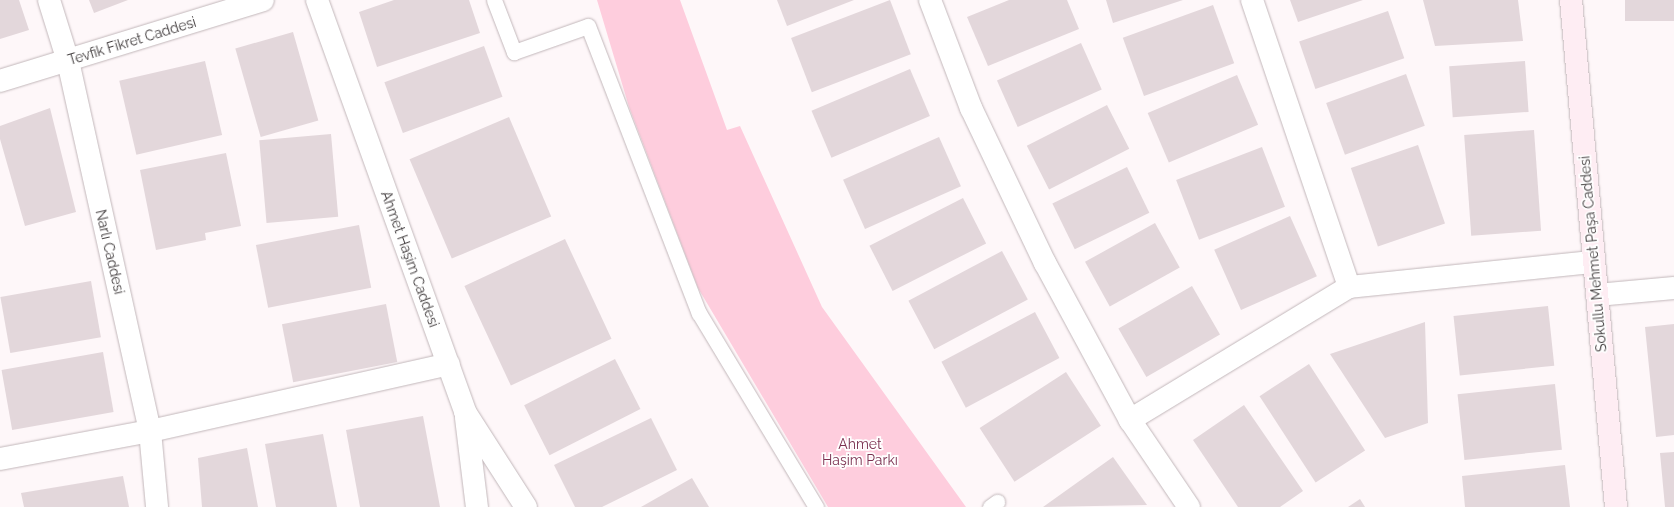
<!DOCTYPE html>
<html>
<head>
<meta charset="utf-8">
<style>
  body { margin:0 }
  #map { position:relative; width:1674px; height:507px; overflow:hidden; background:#fef7f9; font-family:Raleway,sans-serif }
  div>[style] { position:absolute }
  .green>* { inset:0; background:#fecddd }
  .building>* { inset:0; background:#e3d7db; transform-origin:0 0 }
  .roads { filter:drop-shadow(0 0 1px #c2b7ba) drop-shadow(0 0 1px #c2b7ba) }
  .lane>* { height:15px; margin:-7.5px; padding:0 7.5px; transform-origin:7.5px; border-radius:7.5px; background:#fff }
  .street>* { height:22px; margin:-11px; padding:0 11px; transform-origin:11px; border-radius:11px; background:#fff }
  .secondary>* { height:22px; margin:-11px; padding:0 11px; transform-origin:11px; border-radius:11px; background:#feedf3 }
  span { translate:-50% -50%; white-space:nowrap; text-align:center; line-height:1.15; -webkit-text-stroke:3.5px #fff; paint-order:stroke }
  .street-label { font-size:14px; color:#3f3a3b }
  .park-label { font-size:14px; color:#7b3050 }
</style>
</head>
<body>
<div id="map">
  <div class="green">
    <div style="clip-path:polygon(597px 0,680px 0,727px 130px,740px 126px,822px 307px,966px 507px,828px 507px,698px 288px,629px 107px)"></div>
  </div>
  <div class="building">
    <div style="clip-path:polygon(0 0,19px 0,29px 30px,0 39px)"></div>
    <div style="clip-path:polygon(89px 0,128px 0,94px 13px)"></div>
    <div style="clip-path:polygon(394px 0,469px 0,480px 33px,377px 67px,359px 12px)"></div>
    <div style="clip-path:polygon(777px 0,854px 0,787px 26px)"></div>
    <div style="left:890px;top:0;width:58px;height:106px;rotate:69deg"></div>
    <div style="clip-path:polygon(1009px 0,1067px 0,1079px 29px,988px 66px,967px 17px)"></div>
    <div style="clip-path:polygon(1106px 0,1183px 0,1113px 23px)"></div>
    <div style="clip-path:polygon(1290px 0,1363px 0,1298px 22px)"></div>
    <div style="clip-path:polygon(1423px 0,1518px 0,1523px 41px,1435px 46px)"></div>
    <div style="left:1625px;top:0;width:49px;height:21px"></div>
    <div style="left:1213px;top:5px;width:62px;height:96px;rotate:70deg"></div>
    <div style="left:1388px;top:11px;width:50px;height:94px;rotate:71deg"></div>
    <div style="left:293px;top:32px;width:92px;height:60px;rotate:74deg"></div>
    <div style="left:1081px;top:43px;width:51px;height:92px;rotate:66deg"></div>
    <div style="left:484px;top:46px;width:54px;height:106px;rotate:70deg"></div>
    <div style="left:205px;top:61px;width:76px;height:88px;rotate:77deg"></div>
    <div style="left:1525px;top:61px;width:51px;height:76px;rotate:86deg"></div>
    <div style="left:910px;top:69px;width:51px;height:107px;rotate:67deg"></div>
    <div style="left:1406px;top:74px;width:55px;height:85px;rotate:70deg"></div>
    <div style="left:1237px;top:75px;width:54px;height:97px;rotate:67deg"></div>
    <div style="left:1107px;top:105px;width:49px;height:90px;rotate:63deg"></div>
    <div style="clip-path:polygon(50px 108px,76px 212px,25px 226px,0 139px,0 126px)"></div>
    <div style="left:509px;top:117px;width:108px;height:108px;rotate:67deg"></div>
    <div style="left:1534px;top:130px;width:101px;height:70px;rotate:86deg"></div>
    <div style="left:331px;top:134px;width:83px;height:72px;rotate:85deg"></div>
    <div style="left:939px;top:137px;width:54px;height:105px;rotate:66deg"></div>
    <div style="left:1418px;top:145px;width:83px;height:71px;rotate:71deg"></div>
    <div style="left:1262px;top:147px;width:64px;height:92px;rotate:69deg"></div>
    <div style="clip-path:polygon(226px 153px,241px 226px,205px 233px,206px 240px,156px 250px,140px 170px)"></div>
    <div style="left:1127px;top:167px;width:51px;height:83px;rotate:64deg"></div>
    <div style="left:963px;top:198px;width:51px;height:105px;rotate:63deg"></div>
    <div style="left:1290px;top:216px;width:66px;height:83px;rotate:66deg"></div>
    <div style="left:1155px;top:223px;width:51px;height:80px;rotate:61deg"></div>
    <div style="left:359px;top:225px;width:64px;height:105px;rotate:79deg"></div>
    <div style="left:565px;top:239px;width:110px;height:111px;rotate:65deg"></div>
    <div style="left:1002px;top:251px;width:55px;height:106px;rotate:62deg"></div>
    <div style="left:91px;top:281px;width:57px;height:92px;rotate:80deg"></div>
    <div style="left:1192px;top:286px;width:56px;height:85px;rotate:60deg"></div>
    <div style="left:386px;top:304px;width:59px;height:106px;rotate:79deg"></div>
    <div style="left:1548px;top:306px;width:60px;height:95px;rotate:84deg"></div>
    <div style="left:1035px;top:312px;width:52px;height:106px;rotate:62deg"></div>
    <div style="clip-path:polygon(1425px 322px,1428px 423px,1385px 438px,1330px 354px)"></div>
    <div style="clip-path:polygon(1674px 324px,1674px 435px,1656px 437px,1645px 327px)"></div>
    <div style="left:103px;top:352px;width:61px;height:103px;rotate:80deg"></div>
    <div style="left:615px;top:359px;width:56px;height:102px;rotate:63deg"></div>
    <div style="left:1309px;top:364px;width:103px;height:59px;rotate:57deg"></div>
    <div style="left:1066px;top:372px;width:64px;height:103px;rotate:57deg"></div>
    <div style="left:1555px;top:384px;width:66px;height:98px;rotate:84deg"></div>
    <div style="clip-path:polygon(1244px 405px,1303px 491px,1280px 507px,1238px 507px,1193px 440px)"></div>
    <div style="clip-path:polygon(423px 416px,440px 507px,360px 507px,346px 430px)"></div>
    <div style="clip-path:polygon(651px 418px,677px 470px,602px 507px,575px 507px,554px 465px)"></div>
    <div style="clip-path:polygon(323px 434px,337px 507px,276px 507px,265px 444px)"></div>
    <div style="clip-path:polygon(247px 448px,258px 507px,202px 507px,198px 458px)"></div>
    <div style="clip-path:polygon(1674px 452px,1674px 507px,1665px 507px,1660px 453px)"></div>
    <div style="clip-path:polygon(1113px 457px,1147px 505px,1043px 507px)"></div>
    <div style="clip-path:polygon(1565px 465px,1570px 507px,1465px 507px,1462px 476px)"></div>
    <div style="clip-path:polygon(123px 476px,129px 507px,24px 507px,21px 493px)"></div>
    <div style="clip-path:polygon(692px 478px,709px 507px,641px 507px)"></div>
    <div style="clip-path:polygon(1360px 499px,1365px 507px,1348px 507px)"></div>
  </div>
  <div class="roads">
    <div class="lane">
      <div style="left:494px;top:0;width:56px;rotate:69deg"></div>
      <div style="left:514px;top:52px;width:78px;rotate:-19.4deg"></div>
      <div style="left:588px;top:26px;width:308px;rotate:68.9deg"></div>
      <div style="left:699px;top:313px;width:227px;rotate:58.9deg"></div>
      <div style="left:990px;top:507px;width:9px;rotate:-36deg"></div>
    </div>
    <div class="street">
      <div style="left:49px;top:0;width:64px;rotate:72.7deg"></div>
      <div style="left:68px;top:61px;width:379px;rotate:77.5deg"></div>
      <div style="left:150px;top:431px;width:76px;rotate:84.7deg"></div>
      <div style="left:317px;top:0;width:438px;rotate:70.2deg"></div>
      <div style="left:465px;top:412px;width:113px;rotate:57.3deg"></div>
      <div style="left:930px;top:0;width:116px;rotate:69.2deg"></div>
      <div style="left:971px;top:108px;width:172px;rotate:64.5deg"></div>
      <div style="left:1045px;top:263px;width:179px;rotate:61.6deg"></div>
      <div style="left:1130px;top:420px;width:105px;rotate:55.9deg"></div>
      <div style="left:1252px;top:0;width:303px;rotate:71.3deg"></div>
      <div style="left:0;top:81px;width:275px;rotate:-17.1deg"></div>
      <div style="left:1597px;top:295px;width:77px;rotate:-5.2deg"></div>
      <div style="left:466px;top:418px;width:90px;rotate:83deg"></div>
      <div style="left:1130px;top:420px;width:256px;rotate:-31.3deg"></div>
      <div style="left:1349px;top:287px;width:245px;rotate:-5.9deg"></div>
      <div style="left:0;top:459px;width:153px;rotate:-10.6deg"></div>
      <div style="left:150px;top:431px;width:306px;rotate:-12.6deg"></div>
    </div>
    <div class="secondary">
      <div style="left:1571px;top:0;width:509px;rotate:84.93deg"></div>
    </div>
  </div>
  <div class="street-label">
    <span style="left:132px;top:41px;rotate:-17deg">Tevfik Fikret Caddesi</span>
    <span style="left:110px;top:252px;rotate:77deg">Narlı Caddesi</span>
    <span style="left:1593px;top:254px;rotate:-95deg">Sokullu Mehmet Paşa Caddesi</span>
    <span style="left:410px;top:259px;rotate:70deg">Ahmet Haşim Caddesi</span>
  </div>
  <div class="park-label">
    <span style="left:860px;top:452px">Ahmet<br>Haşim Parkı</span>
  </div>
</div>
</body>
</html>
